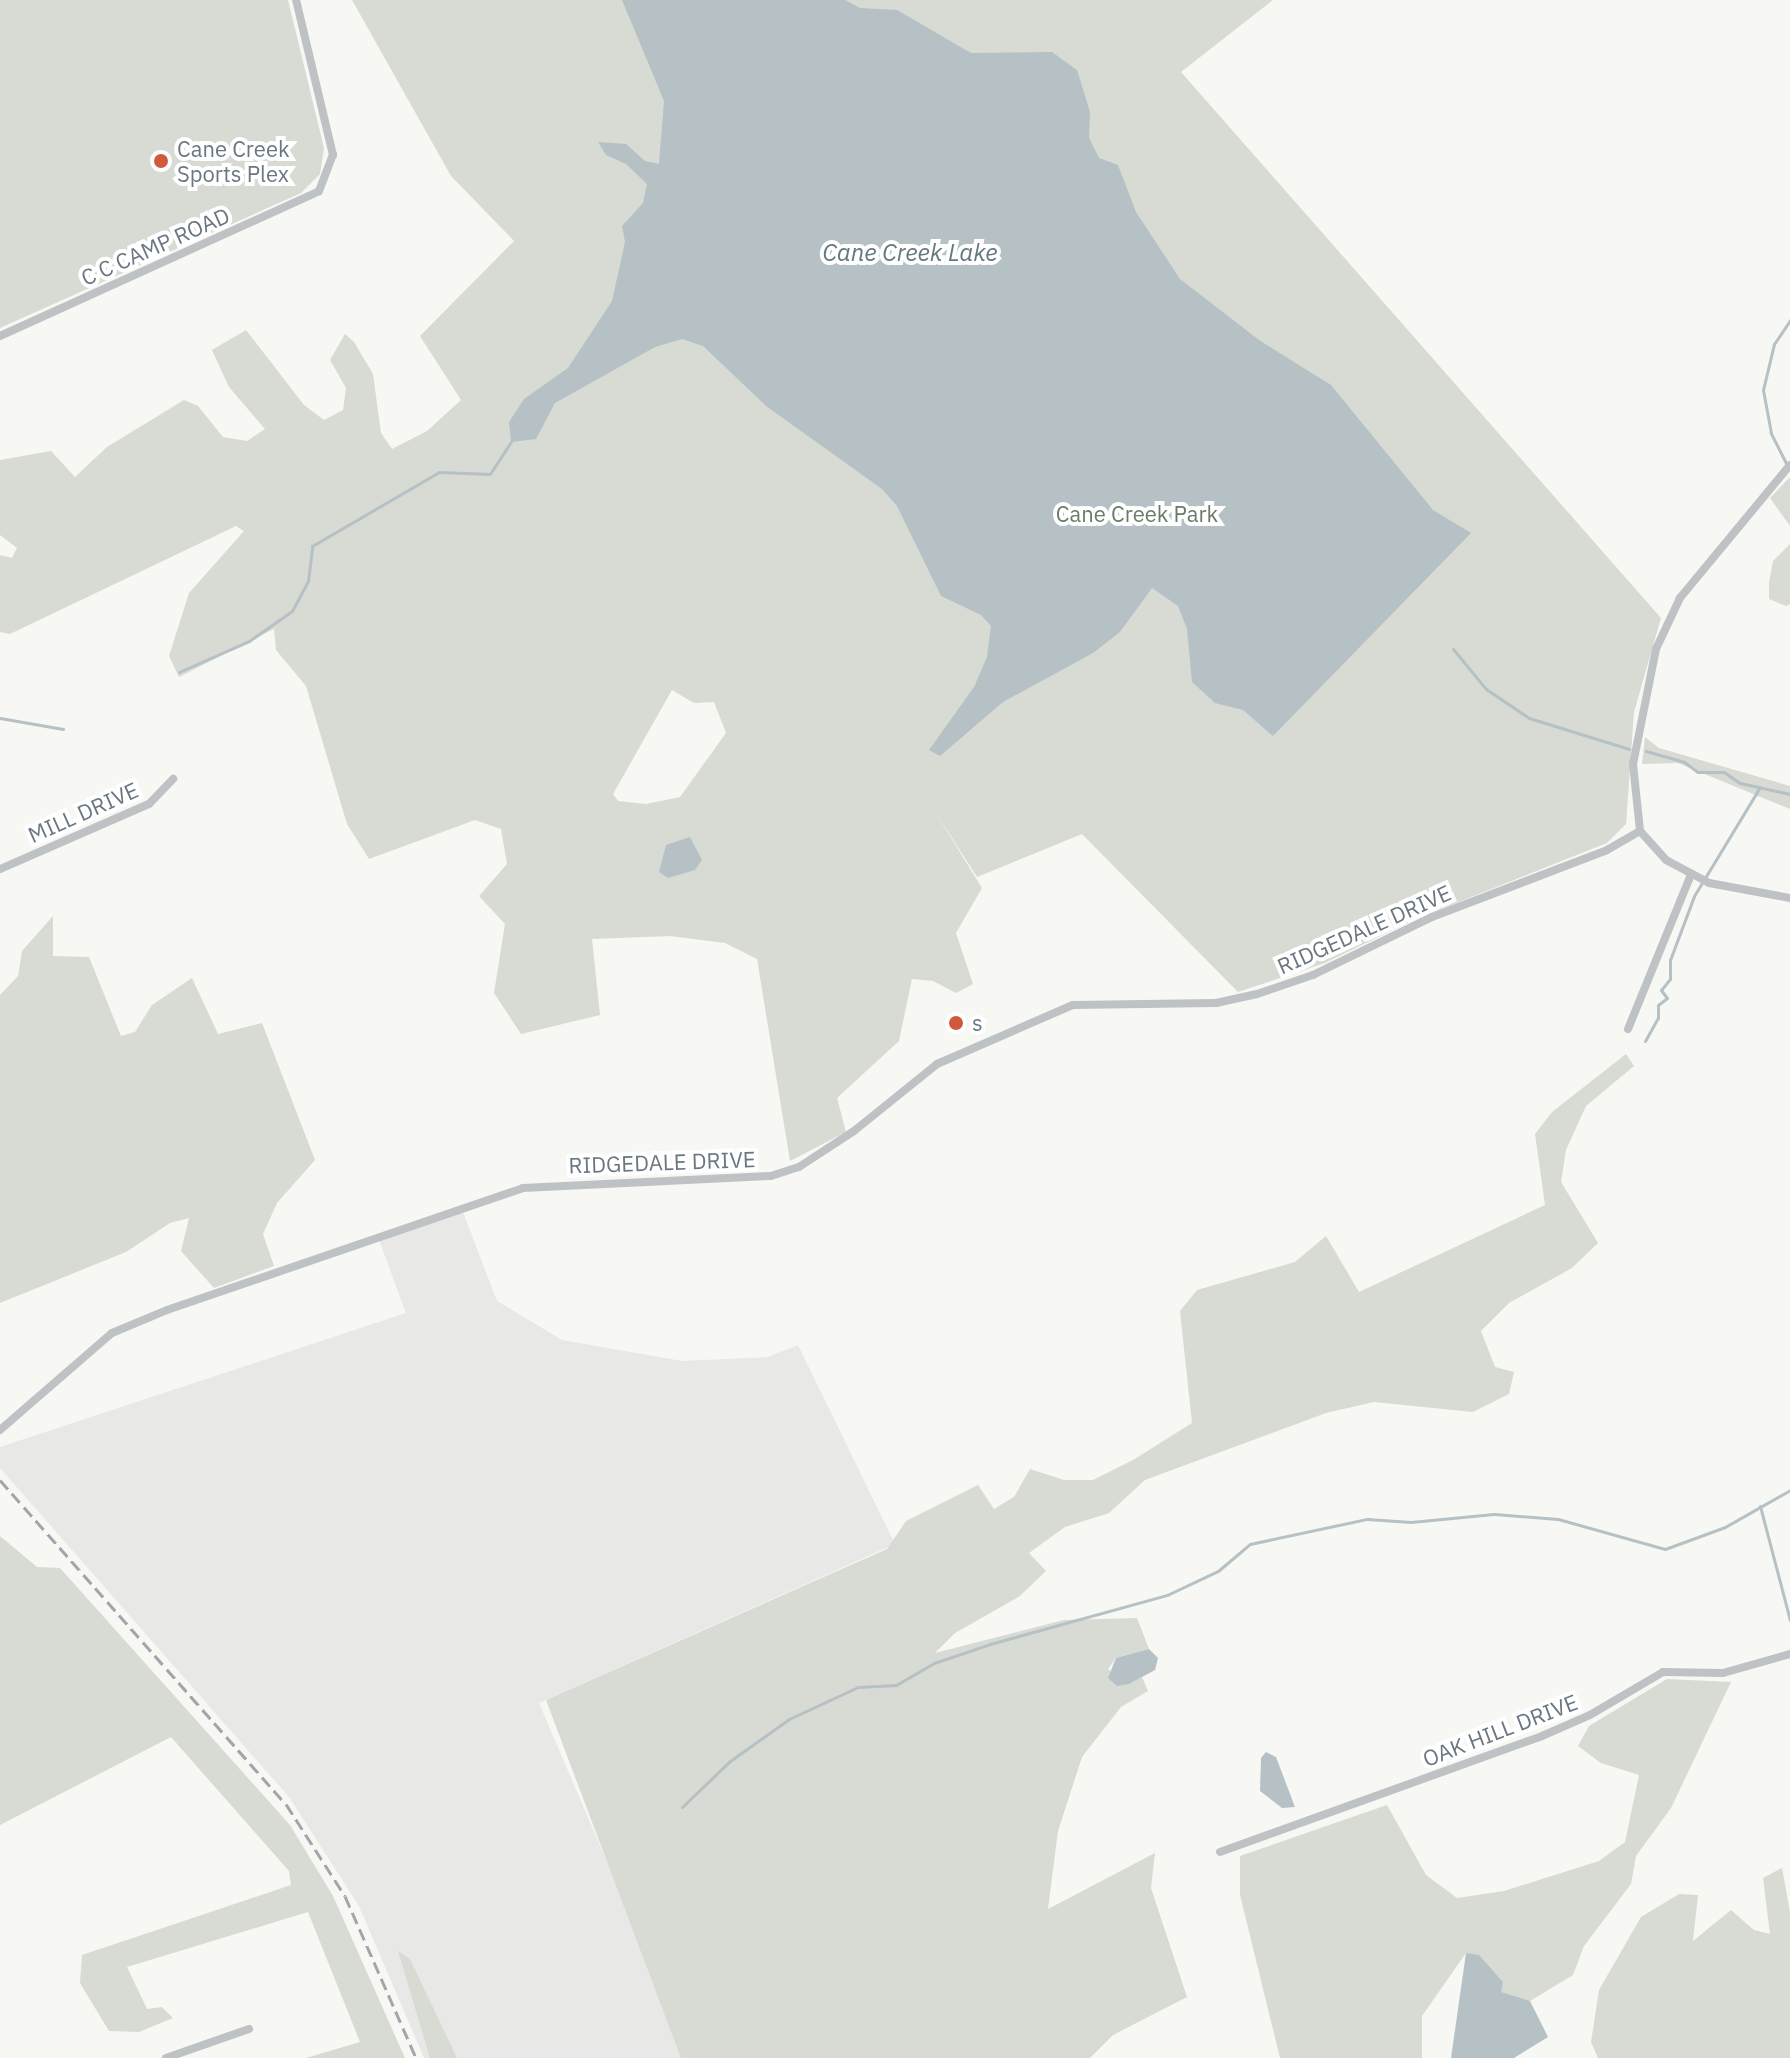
<!DOCTYPE html>
<html>
<head>
<meta charset="utf-8">
<style>
  body { margin:0 }
  #map { position:relative; width:1790px; height:2058px; overflow:hidden; background:#f7f7f4; font-family:"IBM Plex Sans",sans-serif }
  div>[style] { position:absolute }
  .built>* { inset:0; background:#e8e8e7 }
  .green>* { inset:0; background:#d7dbd4 }
  .water>* { inset:0; background:#b5c1c4 }
  .stream>* { height:3px; margin:-1.5px; padding:0 1.5px; transform-origin:1.5px; border-radius:1.5px; background:#b5c1c4 }
  .minor>* { height:8px; margin:-4px; padding:0 4px; transform-origin:4px; border-radius:4px; background:#bec2c5 }
  .rail>* { height:3px; margin-top:-1.5px; transform-origin:0; background:repeating-linear-gradient(90deg,#a0a6ab 0 12px,transparent 0 18px) }
  .dots>* { width:22px; height:22px; translate:-50% -50%; box-sizing:border-box; border:4px solid #fff; border-radius:50% }
  span { translate:-50% -50%; white-space:nowrap; text-align:center; line-height:1.15; -webkit-text-stroke:8px #fff; paint-order:stroke }
  .poi-label { font-size:22px; color:#697782 }
  .left { translate:0 -50%; text-align:left }
  .street-label { font-size:22px; color:#697782 }
  .park-label { font-size:22px; color:#6b7a67 }
  .water-label { font-size:24px; color:#64787e; font-style:italic }
</style>
</head>
<body>
<div id="map">
  <div class="built">
    <div style="clip-path:polygon(463px 1212px,497px 1301px,562px 1340px,682px 1361px,768px 1357px,798px 1345px,895px 1544px,539px 1703px,691px 2058px,424px 2058px,359px 1906px,289px 1797px,0 1468px,0 1447px,406px 1313px,379px 1240px)"></div>
  </div>
  <div class="green">
    <div style="clip-path:polygon(0 0,288px 0,324px 148px,320px 174px,301px 193px,0 328px)"></div>
    <div style="clip-path:polygon(evenodd,352px 0,1273px 0,1181px 72px,1661px 618px,1634px 712px,1626px 824px,1607px 843px,1411px 921px,1325px 963px,1238px 992px,1082px 834px,977px 877px,934px 810px,982px 888px,956px 933px,973px 984px,956px 993px,933px 981px,912px 979px,899px 1041px,837px 1098px,846px 1132px,790px 1161px,757px 959px,725px 943px,670px 936px,592px 939px,600px 1015px,521px 1034px,494px 993px,505px 924px,479px 896px,507px 864px,501px 829px,475px 820px,369px 859px,347px 824px,306px 686px,276px 650px,274px 629px,179px 677px,169px 656px,189px 593px,244px 531px,236px 526px,10px 634px,0 632px,0 555px,12px 558px,17px 548px,0 535px,0 460px,51px 451px,75px 477px,107px 447px,184px 400px,198px 406px,223px 437px,247px 441px,265px 429px,229px 387px,212px 350px,246px 330px,304px 405px,324px 420px,343px 410px,346px 388px,330px 360px,345px 334px,354px 342px,373px 374px,381px 433px,392px 449px,427px 431px,461px 400px,420px 336px,514px 241px,451px 176px,352px 0,672px 690px,694px 703px,714px 702px,726px 733px,680px 797px,646px 804px,618px 801px,613px 794px,672px 690px)"></div>
    <div style="clip-path:polygon(1790px 477px,1790px 526px,1770px 498px)"></div>
    <div style="clip-path:polygon(1790px 544px,1790px 604px,1786px 606px,1769px 599px,1769px 582px,1773px 561px)"></div>
    <div style="clip-path:polygon(1645px 737px,1659px 748px,1790px 786px,1790px 809px,1678px 763px,1642px 764px)"></div>
    <div style="clip-path:polygon(53px 916px,53px 956px,89px 957px,121px 1036px,135px 1032px,152px 1005px,192px 978px,218px 1034px,262px 1023px,315px 1160px,277px 1203px,263px 1234px,274px 1266px,214px 1288px,181px 1251px,189px 1218px,170px 1223px,126px 1252px,0 1303px,0 995px,18px 976px,22px 951px)"></div>
    <div style="clip-path:polygon(1626px 1054px,1634px 1066px,1586px 1106px,1566px 1150px,1561px 1182px,1598px 1243px,1572px 1268px,1509px 1303px,1481px 1331px,1495px 1367px,1514px 1372px,1509px 1394px,1473px 1412px,1374px 1402px,1326px 1413px,1145px 1480px,1109px 1513px,1065px 1527px,1029px 1553px,1046px 1571px,1020px 1596px,955px 1633px,935px 1653px,1064px 1620px,1137px 1618px,1149px 1649px,1116px 1658px,1108px 1669px,1129px 1684px,1142px 1677px,1148px 1691px,1121px 1707px,1082px 1757px,1058px 1831px,1048px 1909px,1155px 1853px,1151px 1888px,1187px 1997px,1113px 2035px,1090px 2058px,681px 2058px,546px 1700px,887px 1549px,906px 1521px,978px 1485px,994px 1509px,1014px 1497px,1030px 1469px,1064px 1480px,1093px 1480px,1133px 1460px,1192px 1423px,1180px 1311px,1197px 1290px,1295px 1262px,1326px 1236px,1359px 1292px,1545px 1205px,1535px 1134px,1552px 1112px)"></div>
    <div style="clip-path:polygon(0 1536px,37px 1567px,60px 1568px,290px 1825px,333px 1896px,405px 2058px,306px 2058px,360px 2042px,308px 1912px,127px 1967px,147px 2009px,162px 2007px,173px 2018px,139px 2032px,109px 2031px,80px 1983px,82px 1955px,291px 1885px,289px 1871px,171px 1737px,0 1825px)"></div>
    <div style="clip-path:polygon(1667px 1679px,1731px 1682px,1671px 1808px,1636px 1856px,1631px 1884px,1584px 1946px,1573px 1975px,1530px 2001px,1512px 1997px,1500px 1992px,1503px 1982px,1479px 1956px,1466px 1953px,1422px 2016px,1422px 2058px,1280px 2058px,1240px 1895px,1240px 1856px,1387px 1805px,1426px 1875px,1457px 1898px,1504px 1891px,1599px 1861px,1625px 1842px,1639px 1775px,1601px 1763px,1578px 1746px,1589px 1726px)"></div>
    <div style="clip-path:polygon(1782px 1868px,1790px 1912px,1790px 2058px,1598px 2058px,1591px 2042px,1599px 1990px,1641px 1917px,1679px 1894px,1698px 1895px,1693px 1941px,1731px 1910px,1754px 1930px,1770px 1934px,1763px 1878px)"></div>
    <div style="clip-path:polygon(398px 1951px,410px 1959px,457px 2058px,430px 2058px)"></div>
  </div>
  <div class="water">
    <div style="clip-path:polygon(622px 0,845px 0,860px 8px,897px 10px,971px 53px,1052px 52px,1077px 70px,1090px 112px,1089px 138px,1099px 158px,1118px 165px,1136px 212px,1180px 279px,1259px 340px,1331px 385px,1433px 510px,1471px 533px,1273px 736px,1243px 710px,1215px 703px,1192px 682px,1187px 629px,1178px 606px,1152px 588px,1120px 632px,1093px 653px,1003px 702px,940px 756px,929px 750px,974px 687px,987px 657px,991px 626px,981px 615px,941px 596px,897px 506px,882px 489px,766px 406px,703px 346px,682px 339px,655px 347px,555px 403px,536px 439px,511px 442px,509px 422px,524px 399px,568px 368px,612px 301px,625px 242px,622px 226px,643px 203px,647px 184px,626px 164px,606px 155px,598px 142px,626px 144px,645px 161px,659px 164px,664px 101px)"></div>
    <div style="clip-path:polygon(690px 837px,702px 860px,695px 870px,668px 878px,659px 872px,666px 845px)"></div>
    <div style="clip-path:polygon(1149px 1649px,1158px 1658px,1155px 1670px,1129px 1684px,1117px 1686px,1108px 1678px,1116px 1658px)"></div>
    <div style="clip-path:polygon(1266px 1752px,1276px 1757px,1295px 1807px,1282px 1808px,1260px 1791px,1261px 1758px)"></div>
    <div style="clip-path:polygon(1466px 1953px,1479px 1955px,1503px 1982px,1501px 1992px,1530px 2001px,1548px 2037px,1514px 2058px,1451px 2058px)"></div>
  </div>
  <div class="stream">
    <div style="left:1787px;top:465px;width:36px;rotate:-117deg"></div>
    <div style="left:1771px;top:433px;width:44px;rotate:-100.5deg"></div>
    <div style="left:1763px;top:390px;width:47px;rotate:-76.6deg"></div>
    <div style="left:1774px;top:344px;width:29px;rotate:-56deg"></div>
    <div style="left:1453px;top:649px;width:52px;rotate:50.5deg"></div>
    <div style="left:1486px;top:689px;width:52px;rotate:34deg"></div>
    <div style="left:1529px;top:718px;width:105px;rotate:17.2deg"></div>
    <div style="left:179px;top:672px;width:77px;rotate:-23.9deg"></div>
    <div style="left:249px;top:641px;width:52px;rotate:-34.9deg"></div>
    <div style="left:292px;top:611px;width:34px;rotate:-62deg"></div>
    <div style="left:308px;top:581px;width:35px;rotate:-83deg"></div>
    <div style="left:312px;top:546px;width:147px;rotate:-30.2deg"></div>
    <div style="left:439px;top:472px;width:51px;rotate:2.2deg"></div>
    <div style="left:490px;top:474px;width:38px;rotate:-57deg"></div>
    <div style="left:0;top:718px;width:64px;rotate:9.9deg"></div>
    <div style="left:1646px;top:751px;width:40px;rotate:16deg"></div>
    <div style="left:1684px;top:762px;width:17px;rotate:36deg"></div>
    <div style="left:1698px;top:772px;width:26px"></div>
    <div style="left:1724px;top:772px;width:19px;rotate:35deg"></div>
    <div style="left:1740px;top:783px;width:51px;rotate:12.4deg"></div>
    <div style="left:1645px;top:1041px;width:26px;rotate:-61deg"></div>
    <div style="left:1658px;top:1018px;width:13px;rotate:-90deg"></div>
    <div style="left:1658px;top:1005px;width:11px;rotate:-38deg"></div>
    <div style="left:1667px;top:998px;width:10px;rotate:-127deg"></div>
    <div style="left:1661px;top:990px;width:14px;rotate:-51deg"></div>
    <div style="left:1670px;top:979px;width:19px;rotate:-90deg"></div>
    <div style="left:1670px;top:960px;width:68px;rotate:-69.4deg"></div>
    <div style="left:1694px;top:896px;width:127px;rotate:-58.8deg"></div>
    <div style="left:1760px;top:1506px;width:118px;rotate:75.3deg"></div>
    <div style="left:682px;top:1807px;width:66px;rotate:-43.8deg"></div>
    <div style="left:730px;top:1761px;width:72px;rotate:-35.4deg"></div>
    <div style="left:789px;top:1719px;width:76px;rotate:-24.9deg"></div>
    <div style="left:858px;top:1687px;width:38px;rotate:-3deg"></div>
    <div style="left:896px;top:1685px;width:44px;rotate:-30.1deg"></div>
    <div style="left:934px;top:1663px;width:59px;rotate:-18.7deg"></div>
    <div style="left:990px;top:1644px;width:184px;rotate:-15.5deg"></div>
    <div style="left:1167px;top:1595px;width:56px;rotate:-25.2deg"></div>
    <div style="left:1218px;top:1571px;width:42px;rotate:-40.2deg"></div>
    <div style="left:1250px;top:1544px;width:120px;rotate:-12.1deg"></div>
    <div style="left:1367px;top:1519px;width:44px;rotate:3.9deg"></div>
    <div style="left:1411px;top:1522px;width:83px;rotate:-5.5deg"></div>
    <div style="left:1494px;top:1514px;width:64px;rotate:4.5deg"></div>
    <div style="left:1558px;top:1519px;width:111px;rotate:15.7deg"></div>
    <div style="left:1665px;top:1549px;width:64px;rotate:-20.1deg"></div>
    <div style="left:1725px;top:1527px;width:75px;rotate:-29.6deg"></div>
  </div>
  <div class="minor">
    <div style="left:0;top:336px;width:350px;rotate:-24.4deg"></div>
    <div style="left:319px;top:191px;width:39px;rotate:-69deg"></div>
    <div style="left:333px;top:155px;width:159px;rotate:-103.4deg"></div>
    <div style="left:1790px;top:465px;width:173px;rotate:129.6deg"></div>
    <div style="left:1680px;top:598px;width:56px;rotate:115.2deg"></div>
    <div style="left:1656px;top:649px;width:117px;rotate:101.3deg"></div>
    <div style="left:1633px;top:764px;width:67px;rotate:84deg"></div>
    <div style="left:1640px;top:831px;width:39px;rotate:48deg"></div>
    <div style="left:1666px;top:860px;width:49px;rotate:28.1deg"></div>
    <div style="left:1709px;top:883px;width:82px;rotate:10.5deg"></div>
    <div style="left:0;top:869px;width:163px;rotate:-23.6deg"></div>
    <div style="left:149px;top:804px;width:35px;rotate:-46deg"></div>
    <div style="left:1628px;top:1029px;width:166px;rotate:-67.8deg"></div>
    <div style="left:0;top:1430px;width:148px;rotate:-40.9deg"></div>
    <div style="left:112px;top:1333px;width:60px;rotate:-22.7deg"></div>
    <div style="left:167px;top:1310px;width:376px;rotate:-18.9deg"></div>
    <div style="left:523px;top:1188px;width:248px;rotate:-2.8deg"></div>
    <div style="left:771px;top:1176px;width:29px;rotate:-18deg"></div>
    <div style="left:799px;top:1167px;width:66px;rotate:-33.2deg"></div>
    <div style="left:854px;top:1131px;width:107px;rotate:-38.9deg"></div>
    <div style="left:937px;top:1064px;width:148px;rotate:-23.5deg"></div>
    <div style="left:1073px;top:1005px;width:143px;rotate:-0.8deg"></div>
    <div style="left:1216px;top:1003px;width:42px;rotate:-12.4deg"></div>
    <div style="left:1257px;top:994px;width:59px;rotate:-18.7deg"></div>
    <div style="left:1313px;top:975px;width:132px;rotate:-26deg"></div>
    <div style="left:1432px;top:917px;width:187px;rotate:-20.9deg"></div>
    <div style="left:1607px;top:850px;width:38px;rotate:-30deg"></div>
    <div style="left:1220px;top:1852px;width:342px;rotate:-19.8deg"></div>
    <div style="left:1542px;top:1736px;width:52px;rotate:-23.6deg"></div>
    <div style="left:1590px;top:1715px;width:85px;rotate:-30.5deg"></div>
    <div style="left:1663px;top:1672px;width:60px;rotate:1deg"></div>
    <div style="left:1723px;top:1673px;width:70px;rotate:-15.8deg"></div>
    <div style="left:166px;top:2058px;width:88px;rotate:-19.3deg"></div>
  </div>
  <div class="rail">
    <div style="left:0;top:1480px;width:432px;rotate:48.6deg"></div>
    <div style="left:286px;top:1804px;width:109px;rotate:57.3deg"></div>
    <div style="left:345px;top:1896px;width:177px;rotate:66.3deg"></div>
  </div>
  <div class="dots">
    <div style="left:161px;top:161px;background:#d25939"></div>
    <div style="left:956px;top:1023px;background:#d25939"></div>
  </div>
  <div class="poi-label">
    <span class="left" style="left:177px;top:161px">Cane Creek<br>Sports Plex</span>
    <span class="left" style="left:972px;top:1023px">s</span>
  </div>
  <div class="street-label">
    <span style="left:155px;top:246px;rotate:-24deg">C C CAMP ROAD</span>
    <span style="left:83px;top:812px;rotate:-24deg">MILL DRIVE</span>
    <span style="left:1364px;top:929px;rotate:-24deg">RIDGEDALE DRIVE</span>
    <span style="left:662px;top:1162px;rotate:-2deg">RIDGEDALE DRIVE</span>
    <span style="left:1500px;top:1730px;rotate:-21deg">OAK HILL DRIVE</span>
  </div>
  <div class="park-label">
    <span style="left:1137px;top:514px">Cane Creek Park</span>
  </div>
  <div class="water-label">
    <span style="left:910px;top:253px">Cane Creek Lake</span>
  </div>
</div>
</body>
</html>
